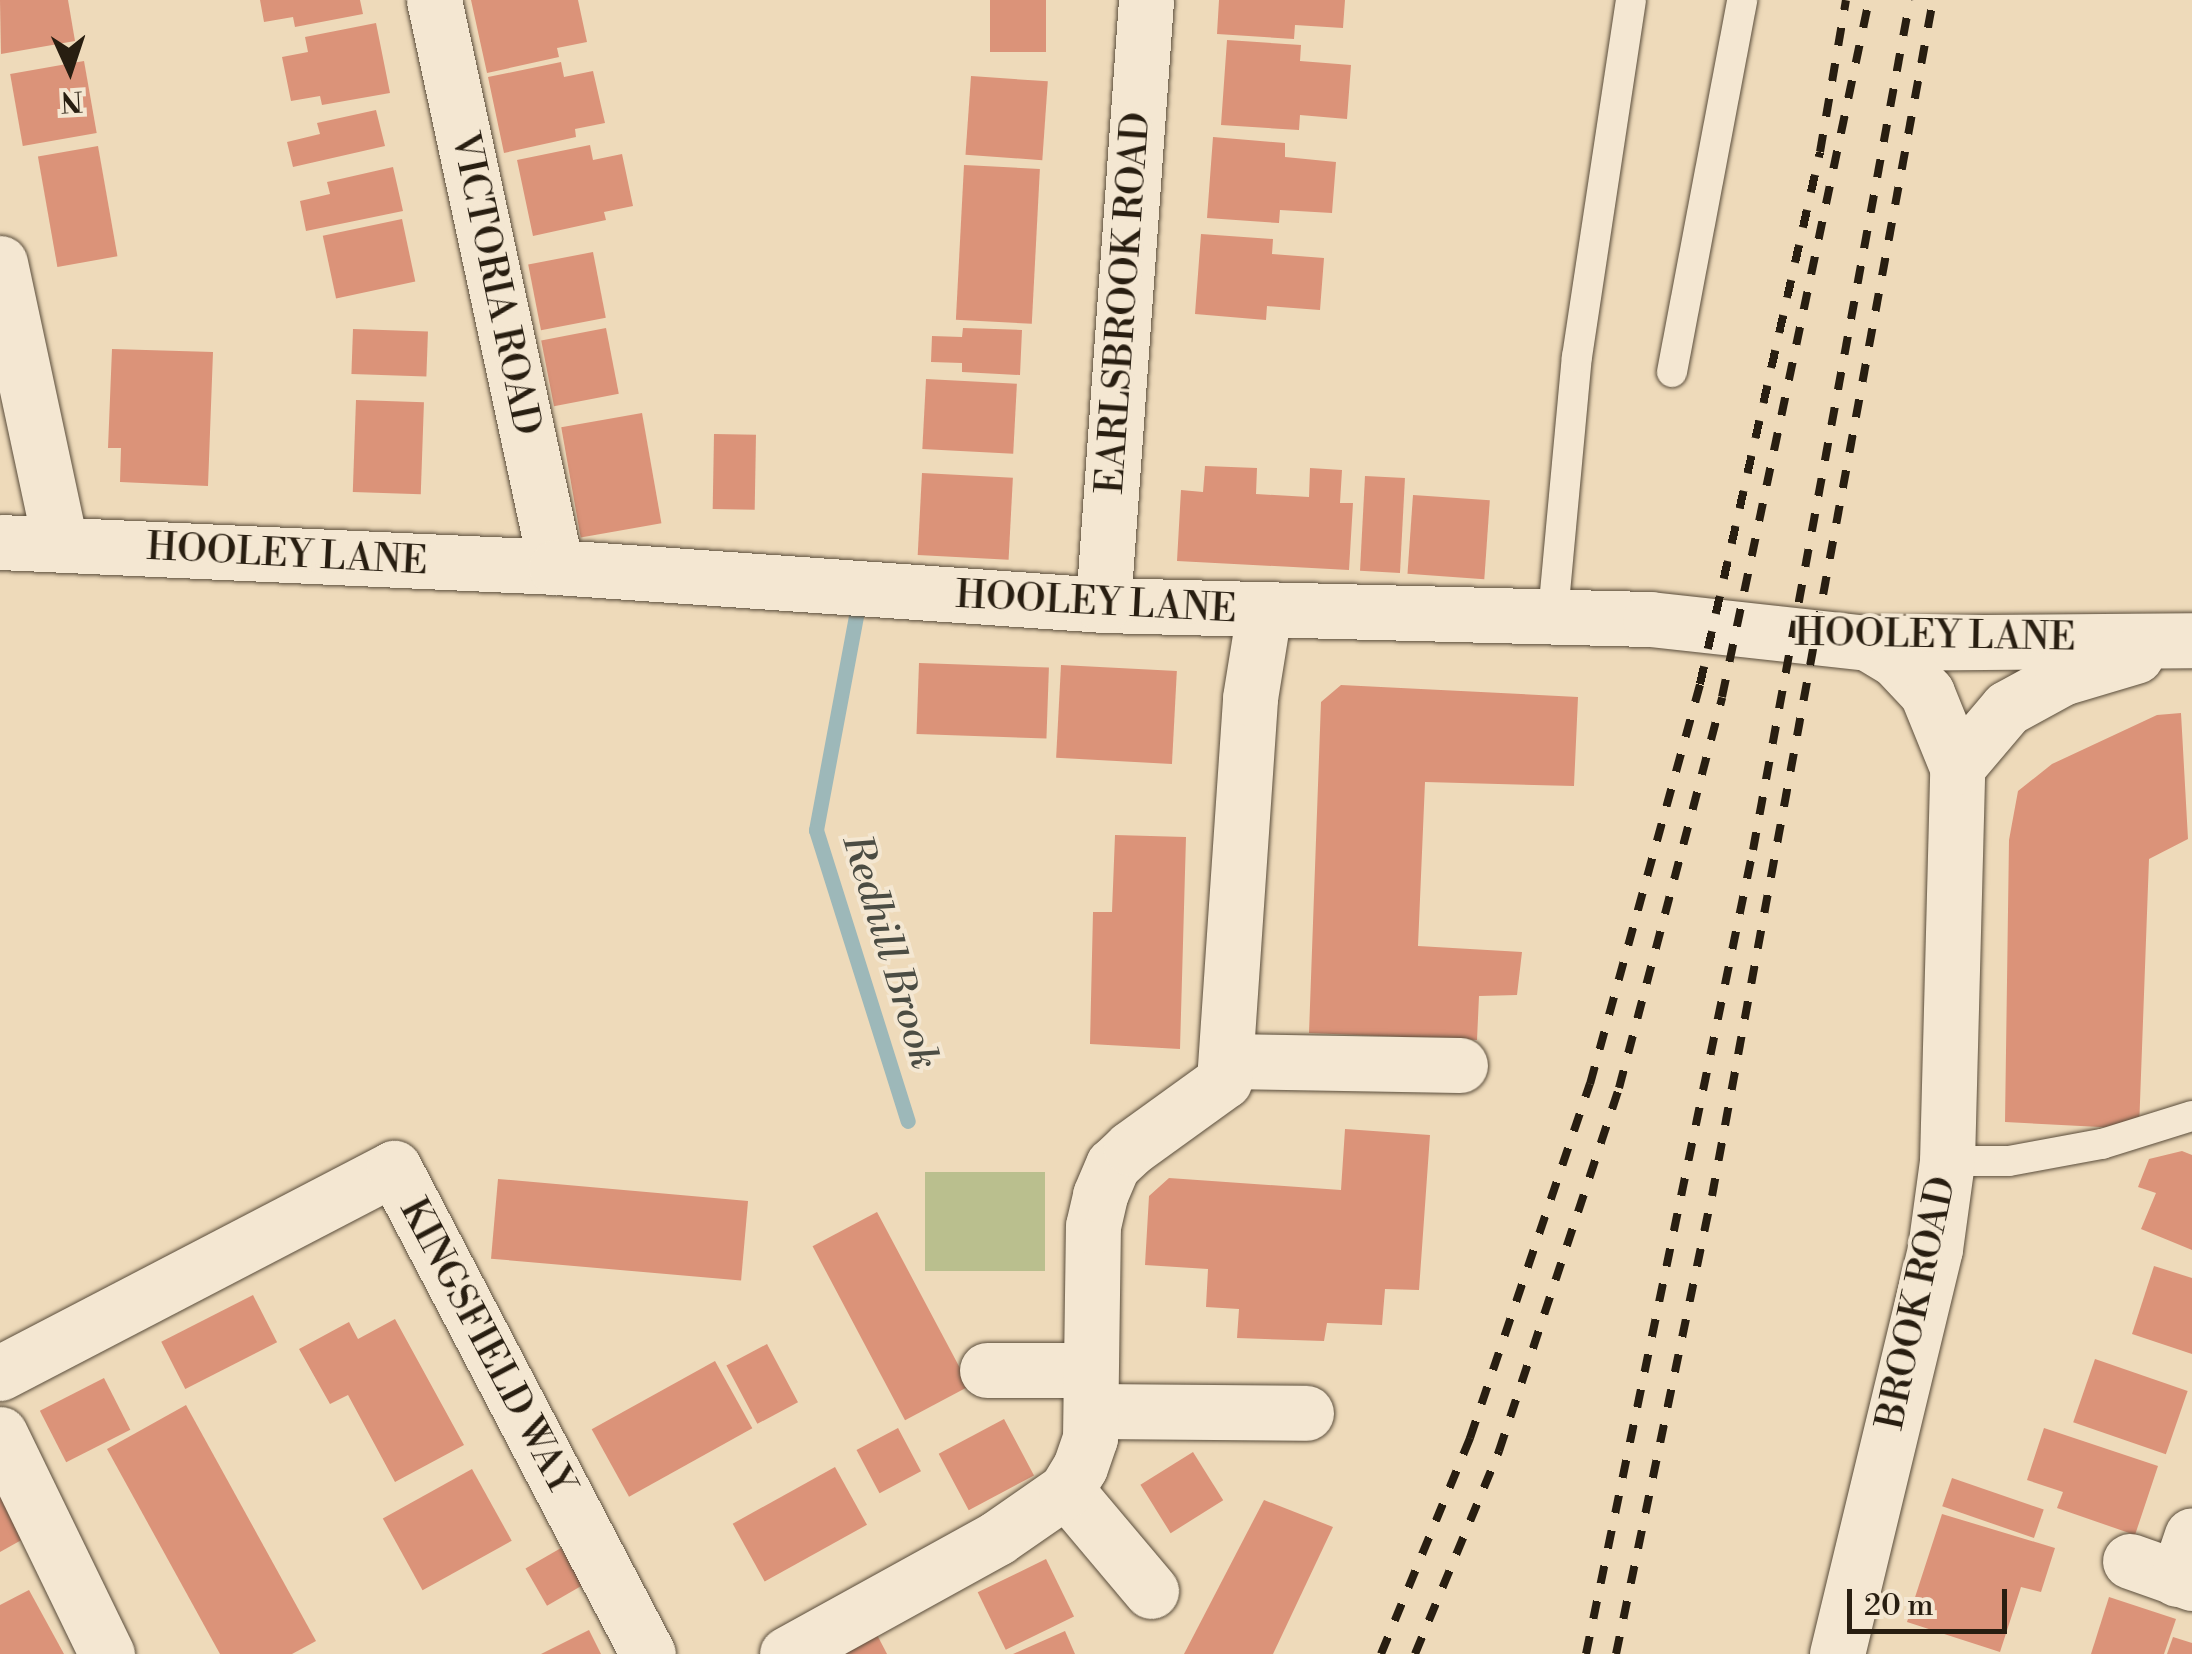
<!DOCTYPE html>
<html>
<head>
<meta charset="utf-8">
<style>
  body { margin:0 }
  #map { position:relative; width:2192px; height:1654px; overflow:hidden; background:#eedaba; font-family:"Libre Bodoni",serif }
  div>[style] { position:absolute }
  .green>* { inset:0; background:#babf8e; transform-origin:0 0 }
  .stream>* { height:15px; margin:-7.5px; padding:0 7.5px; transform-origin:7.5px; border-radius:7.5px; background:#9db8b9 }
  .building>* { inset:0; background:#db9379; transform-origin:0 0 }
  .roads { filter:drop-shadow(0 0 2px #5a4d3b) drop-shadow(0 0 2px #5a4d3b) }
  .service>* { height:30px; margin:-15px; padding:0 15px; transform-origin:15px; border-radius:15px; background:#f4e7d2 }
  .minor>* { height:55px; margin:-27.5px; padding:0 27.5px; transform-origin:27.5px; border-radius:27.5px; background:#f4e7d2 }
  .rail>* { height:8px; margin-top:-4px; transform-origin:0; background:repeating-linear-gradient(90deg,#281e11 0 18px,transparent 0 36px) }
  span { translate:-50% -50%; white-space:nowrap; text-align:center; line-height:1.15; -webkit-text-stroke:8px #f4e7d2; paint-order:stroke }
  .street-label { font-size:38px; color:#281e11 }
  .water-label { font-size:40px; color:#4b4c43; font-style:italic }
  .north { position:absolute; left:20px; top:20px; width:100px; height:100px; -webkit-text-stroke:8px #f4e7d2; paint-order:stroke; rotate:177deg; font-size:28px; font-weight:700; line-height:40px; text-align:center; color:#281e11 }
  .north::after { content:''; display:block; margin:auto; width:35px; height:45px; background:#281e11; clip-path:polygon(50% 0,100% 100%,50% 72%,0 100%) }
  .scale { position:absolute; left:1847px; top:1589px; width:160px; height:45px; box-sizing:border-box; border:5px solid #281e11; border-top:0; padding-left:12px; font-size:30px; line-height:35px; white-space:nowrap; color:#281e11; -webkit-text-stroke:8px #f4e7d2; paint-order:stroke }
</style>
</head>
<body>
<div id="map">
  <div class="green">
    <div style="left:925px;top:1172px;width:120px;height:99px"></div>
  </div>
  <div class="stream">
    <div style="left:859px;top:600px;width:234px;rotate:100.6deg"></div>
    <div style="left:816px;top:830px;width:305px;rotate:72.5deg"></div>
  </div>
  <div class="building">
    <div style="clip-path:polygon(0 0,68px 0,75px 41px,1px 54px)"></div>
    <div style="clip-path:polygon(260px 0,360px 0,363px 14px,295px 27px,293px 17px,264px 22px)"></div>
    <div style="clip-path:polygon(471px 0,578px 0,587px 42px,557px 48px,559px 57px,487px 73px)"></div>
    <div style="left:990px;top:0;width:56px;height:52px"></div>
    <div style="clip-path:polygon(1219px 0,1345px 0,1343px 28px,1295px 25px,1294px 39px,1217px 34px)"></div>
    <div style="clip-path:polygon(376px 23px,390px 93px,322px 105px,320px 96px,291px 101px,282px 57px,308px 52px,305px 37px)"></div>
    <div style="clip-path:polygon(1227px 40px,1301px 45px,1300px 61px,1351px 65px,1347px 119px,1300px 115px,1299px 130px,1221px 125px)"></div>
    <div style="left:84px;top:61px;width:73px;height:75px;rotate:80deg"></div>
    <div style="clip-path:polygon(561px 62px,564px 77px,593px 71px,605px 123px,575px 129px,576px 137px,504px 153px,488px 77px)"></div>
    <div style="left:971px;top:76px;width:77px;height:79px;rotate:4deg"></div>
    <div style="clip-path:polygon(376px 110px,385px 146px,293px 167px,287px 142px,320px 134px,317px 123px)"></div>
    <div style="clip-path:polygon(1213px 137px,1285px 143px,1285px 157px,1336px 162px,1332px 213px,1280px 210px,1279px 223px,1207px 218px)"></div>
    <div style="clip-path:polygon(590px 145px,593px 160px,622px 154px,633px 206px,604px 212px,606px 220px,533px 236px,517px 160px)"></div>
    <div style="left:98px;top:146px;width:112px;height:61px;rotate:80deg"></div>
    <div style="left:964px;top:165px;width:76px;height:155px;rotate:3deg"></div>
    <div style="clip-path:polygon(393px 167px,403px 211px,306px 231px,300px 201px,330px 194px,327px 182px)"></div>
    <div style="left:402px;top:219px;width:64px;height:81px;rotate:78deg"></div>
    <div style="clip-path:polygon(1201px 234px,1273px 239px,1272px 254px,1324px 258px,1320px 310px,1267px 306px,1266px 320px,1195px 314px)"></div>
    <div style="left:593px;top:252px;width:67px;height:66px;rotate:79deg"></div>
    <div style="left:606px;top:328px;width:67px;height:66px;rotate:79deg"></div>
    <div style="clip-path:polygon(963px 328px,1022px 330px,1020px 375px,962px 372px,962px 363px,931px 362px,932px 336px,962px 337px)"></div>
    <div style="left:353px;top:329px;width:75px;height:45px;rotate:2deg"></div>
    <div style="clip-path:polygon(112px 349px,213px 352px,208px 486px,120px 482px,121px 448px,108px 448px)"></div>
    <div style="left:926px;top:379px;width:91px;height:70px;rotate:3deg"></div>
    <div style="left:356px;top:400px;width:68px;height:92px;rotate:2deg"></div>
    <div style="left:642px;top:413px;width:112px;height:82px;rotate:80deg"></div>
    <div style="left:714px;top:434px;width:42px;height:75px;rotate:1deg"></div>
    <div style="clip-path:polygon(1205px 466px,1257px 468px,1256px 494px,1309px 497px,1310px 468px,1342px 470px,1340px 503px,1353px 503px,1349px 570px,1177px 561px,1181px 490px,1203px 492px)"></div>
    <div style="left:922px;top:473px;width:91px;height:82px;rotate:3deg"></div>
    <div style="left:1365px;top:476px;width:40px;height:95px;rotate:3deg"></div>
    <div style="left:1413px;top:495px;width:77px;height:79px;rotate:4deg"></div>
    <div style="left:919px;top:663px;width:130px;height:71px;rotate:2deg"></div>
    <div style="left:1061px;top:665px;width:116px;height:93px;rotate:3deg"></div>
    <div style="clip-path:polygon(1341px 685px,1578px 697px,1574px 786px,1425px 782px,1418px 946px,1522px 952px,1517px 995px,1479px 996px,1477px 1040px,1309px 1033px,1321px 702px)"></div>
    <div style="clip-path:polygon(2181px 713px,2188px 839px,2149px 859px,2139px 1129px,2005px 1122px,2009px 840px,2018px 791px,2052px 764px,2157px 715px)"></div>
    <div style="clip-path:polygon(1115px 835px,1186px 837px,1180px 1049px,1090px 1044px,1093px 912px,1112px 912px)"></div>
    <div style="clip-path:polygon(1345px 1129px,1430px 1135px,1419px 1290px,1385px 1289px,1382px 1325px,1327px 1323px,1324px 1341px,1237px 1338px,1239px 1309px,1206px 1307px,1208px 1269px,1145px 1265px,1149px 1196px,1169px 1178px,1341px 1190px)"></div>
    <div style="clip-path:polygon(2182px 1151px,2192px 1155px,2192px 1250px,2141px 1229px,2156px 1193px,2138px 1187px,2149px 1159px)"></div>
    <div style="left:498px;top:1179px;width:251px;height:80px;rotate:5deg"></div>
    <div style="left:877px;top:1212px;width:197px;height:73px;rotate:62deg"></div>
    <div style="clip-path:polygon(2154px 1266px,2192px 1278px,2192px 1354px,2132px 1334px)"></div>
    <div style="left:253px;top:1295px;width:53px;height:103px;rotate:63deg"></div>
    <div style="clip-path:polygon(395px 1319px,464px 1445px,395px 1482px,348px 1395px,330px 1404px,299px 1349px,349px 1322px,358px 1339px)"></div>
    <div style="left:767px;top:1344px;width:66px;height:46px;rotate:62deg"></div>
    <div style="left:2095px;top:1359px;width:98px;height:67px;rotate:19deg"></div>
    <div style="left:715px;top:1361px;width:77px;height:141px;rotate:61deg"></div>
    <div style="left:104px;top:1378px;width:58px;height:72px;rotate:63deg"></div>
    <div style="clip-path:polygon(186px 1405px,316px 1641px,292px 1654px,220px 1654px,107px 1449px)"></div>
    <div style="left:1004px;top:1419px;width:64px;height:74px;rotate:62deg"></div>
    <div style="left:898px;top:1428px;width:49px;height:47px;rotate:62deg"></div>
    <div style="clip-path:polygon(2044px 1428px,2158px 1466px,2135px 1535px,2057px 1508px,2063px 1492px,2027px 1480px)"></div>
    <div style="left:1193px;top:1452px;width:57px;height:62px;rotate:58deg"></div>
    <div style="left:835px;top:1467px;width:66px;height:117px;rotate:61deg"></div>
    <div style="left:472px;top:1469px;width:82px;height:102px;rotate:61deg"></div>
    <div style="left:1952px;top:1478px;width:97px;height:30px;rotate:19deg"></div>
    <div style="clip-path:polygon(0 1493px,25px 1538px,0 1552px)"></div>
    <div style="clip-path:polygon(1264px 1500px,1333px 1527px,1273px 1654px,1184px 1654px)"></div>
    <div style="clip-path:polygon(1942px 1514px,2055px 1548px,2041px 1592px,2021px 1587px,2000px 1652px,1907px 1622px)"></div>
    <div style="left:561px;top:1548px;width:43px;height:41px;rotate:60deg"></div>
    <div style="left:1046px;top:1559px;width:64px;height:76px;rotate:64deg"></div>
    <div style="clip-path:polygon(29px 1590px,64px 1654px,0 1654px,0 1605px)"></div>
    <div style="clip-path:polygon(2109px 1597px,2176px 1619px,2164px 1654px,2091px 1654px)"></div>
    <div style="clip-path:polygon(873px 1627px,887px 1654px,813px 1654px)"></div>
    <div style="clip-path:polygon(589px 1630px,601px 1654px,541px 1654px)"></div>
    <div style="clip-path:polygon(1065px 1631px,1075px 1654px,1013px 1654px)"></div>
    <div style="clip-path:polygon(2173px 1637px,2192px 1643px,2192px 1654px,2167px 1654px)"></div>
  </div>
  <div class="roads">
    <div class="service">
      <div style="left:1672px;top:372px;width:379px;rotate:-79.3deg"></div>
      <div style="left:1553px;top:614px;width:258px;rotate:-84.7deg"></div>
      <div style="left:1577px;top:357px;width:361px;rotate:-81.4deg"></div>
      <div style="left:1947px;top:1161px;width:62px"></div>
      <div style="left:2009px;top:1161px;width:95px;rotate:-10.4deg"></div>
      <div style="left:2102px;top:1144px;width:94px;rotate:-17.3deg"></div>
    </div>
    <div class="minor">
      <div style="left:434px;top:0;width:580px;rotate:77.86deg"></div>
      <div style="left:0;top:263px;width:287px;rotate:77.9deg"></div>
      <div style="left:0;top:542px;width:557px;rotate:2.57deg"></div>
      <div style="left:556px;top:567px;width:548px;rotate:3.97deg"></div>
      <div style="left:1103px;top:605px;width:547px;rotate:1.47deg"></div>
      <div style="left:1650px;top:619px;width:219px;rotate:6.3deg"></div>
      <div style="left:1868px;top:643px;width:324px;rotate:-0.5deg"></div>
      <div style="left:1103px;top:605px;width:607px;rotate:-85.93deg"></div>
      <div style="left:1957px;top:767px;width:77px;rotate:-49.7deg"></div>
      <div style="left:2007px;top:708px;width:63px;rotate:-28.6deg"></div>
      <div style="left:2062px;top:678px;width:77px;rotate:-16.6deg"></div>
      <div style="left:1227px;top:1061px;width:233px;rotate:1deg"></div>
      <div style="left:987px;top:1370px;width:103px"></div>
      <div style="left:0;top:1373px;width:444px;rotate:-27.5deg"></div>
      <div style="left:394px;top:1168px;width:548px;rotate:62.41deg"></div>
      <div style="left:1091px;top:1411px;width:215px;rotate:0.5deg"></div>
      <div style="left:0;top:1434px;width:245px;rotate:64.1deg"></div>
      <div style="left:1066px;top:1490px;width:132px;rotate:49.9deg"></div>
      <div style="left:2130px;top:1561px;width:66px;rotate:19.5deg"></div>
      <div style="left:2177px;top:1579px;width:46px;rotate:-71.2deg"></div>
      <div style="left:787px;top:1654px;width:240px;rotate:-28.9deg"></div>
      <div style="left:997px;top:1538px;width:84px;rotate:-34.8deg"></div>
      <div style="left:1066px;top:1490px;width:27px;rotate:-59deg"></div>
      <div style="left:1080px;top:1467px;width:31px;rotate:-71deg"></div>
      <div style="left:1090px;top:1438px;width:212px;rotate:-89.2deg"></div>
      <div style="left:1093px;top:1226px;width:32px;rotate:-77deg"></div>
      <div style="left:1100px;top:1195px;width:33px;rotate:-67deg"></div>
      <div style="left:1113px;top:1165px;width:25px;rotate:-43deg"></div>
      <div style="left:1131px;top:1148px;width:115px;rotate:-35.8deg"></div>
      <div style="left:1224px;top:1081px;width:384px;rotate:-86.1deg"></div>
      <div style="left:1250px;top:698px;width:87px;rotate:-80.8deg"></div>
      <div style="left:1837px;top:1654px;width:417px;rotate:-76.4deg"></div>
      <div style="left:1935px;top:1249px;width:89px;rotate:-82.2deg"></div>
      <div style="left:1947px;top:1161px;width:394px;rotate:-88.5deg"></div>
      <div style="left:1957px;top:767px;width:80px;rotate:-112.1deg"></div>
      <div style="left:1927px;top:693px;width:45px;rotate:-133.2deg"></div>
      <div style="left:1896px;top:660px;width:33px;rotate:-149deg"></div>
    </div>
  </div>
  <div class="rail">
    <div style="left:1381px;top:1654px;width:234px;rotate:-67.6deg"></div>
    <div style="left:1470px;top:1438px;width:374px;rotate:-71.3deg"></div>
    <div style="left:1590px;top:1084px;width:415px;rotate:-74.6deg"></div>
    <div style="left:1700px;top:684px;width:545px;rotate:-77.29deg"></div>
    <div style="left:1820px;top:152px;width:154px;rotate:-80.3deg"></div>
    <div style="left:1415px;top:1654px;width:220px;rotate:-67.5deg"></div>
    <div style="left:1499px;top:1451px;width:382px;rotate:-71.7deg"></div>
    <div style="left:1619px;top:1088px;width:404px;rotate:-75.2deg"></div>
    <div style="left:1722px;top:697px;width:712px;rotate:-78.09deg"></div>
    <div style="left:1586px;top:1654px;width:821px;rotate:-78.27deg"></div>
    <div style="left:1753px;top:850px;width:864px;rotate:-79.54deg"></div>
    <div style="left:1616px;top:1654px;width:468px;rotate:-78.2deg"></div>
    <div style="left:1712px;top:1196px;width:1216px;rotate:-79.53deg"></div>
  </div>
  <div class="street-label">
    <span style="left:495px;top:284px;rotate:78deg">VICTORIA ROAD</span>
    <span style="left:1124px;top:303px;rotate:-86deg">EARLSBROOK ROAD</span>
    <span style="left:287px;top:555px;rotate:3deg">HOOLEY LANE</span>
    <span style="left:1096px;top:603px;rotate:3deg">HOOLEY LANE</span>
    <span style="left:1935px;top:636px;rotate:1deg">HOOLEY LANE</span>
    <span style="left:1917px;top:1303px;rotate:-78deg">BROOK ROAD</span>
    <span style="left:487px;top:1347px;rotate:62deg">KINGSFIELD WAY</span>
  </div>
  <div class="water-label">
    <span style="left:890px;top:952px;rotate:73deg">Redhill Brook</span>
  </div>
  <div class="north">N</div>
  <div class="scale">20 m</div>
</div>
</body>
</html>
